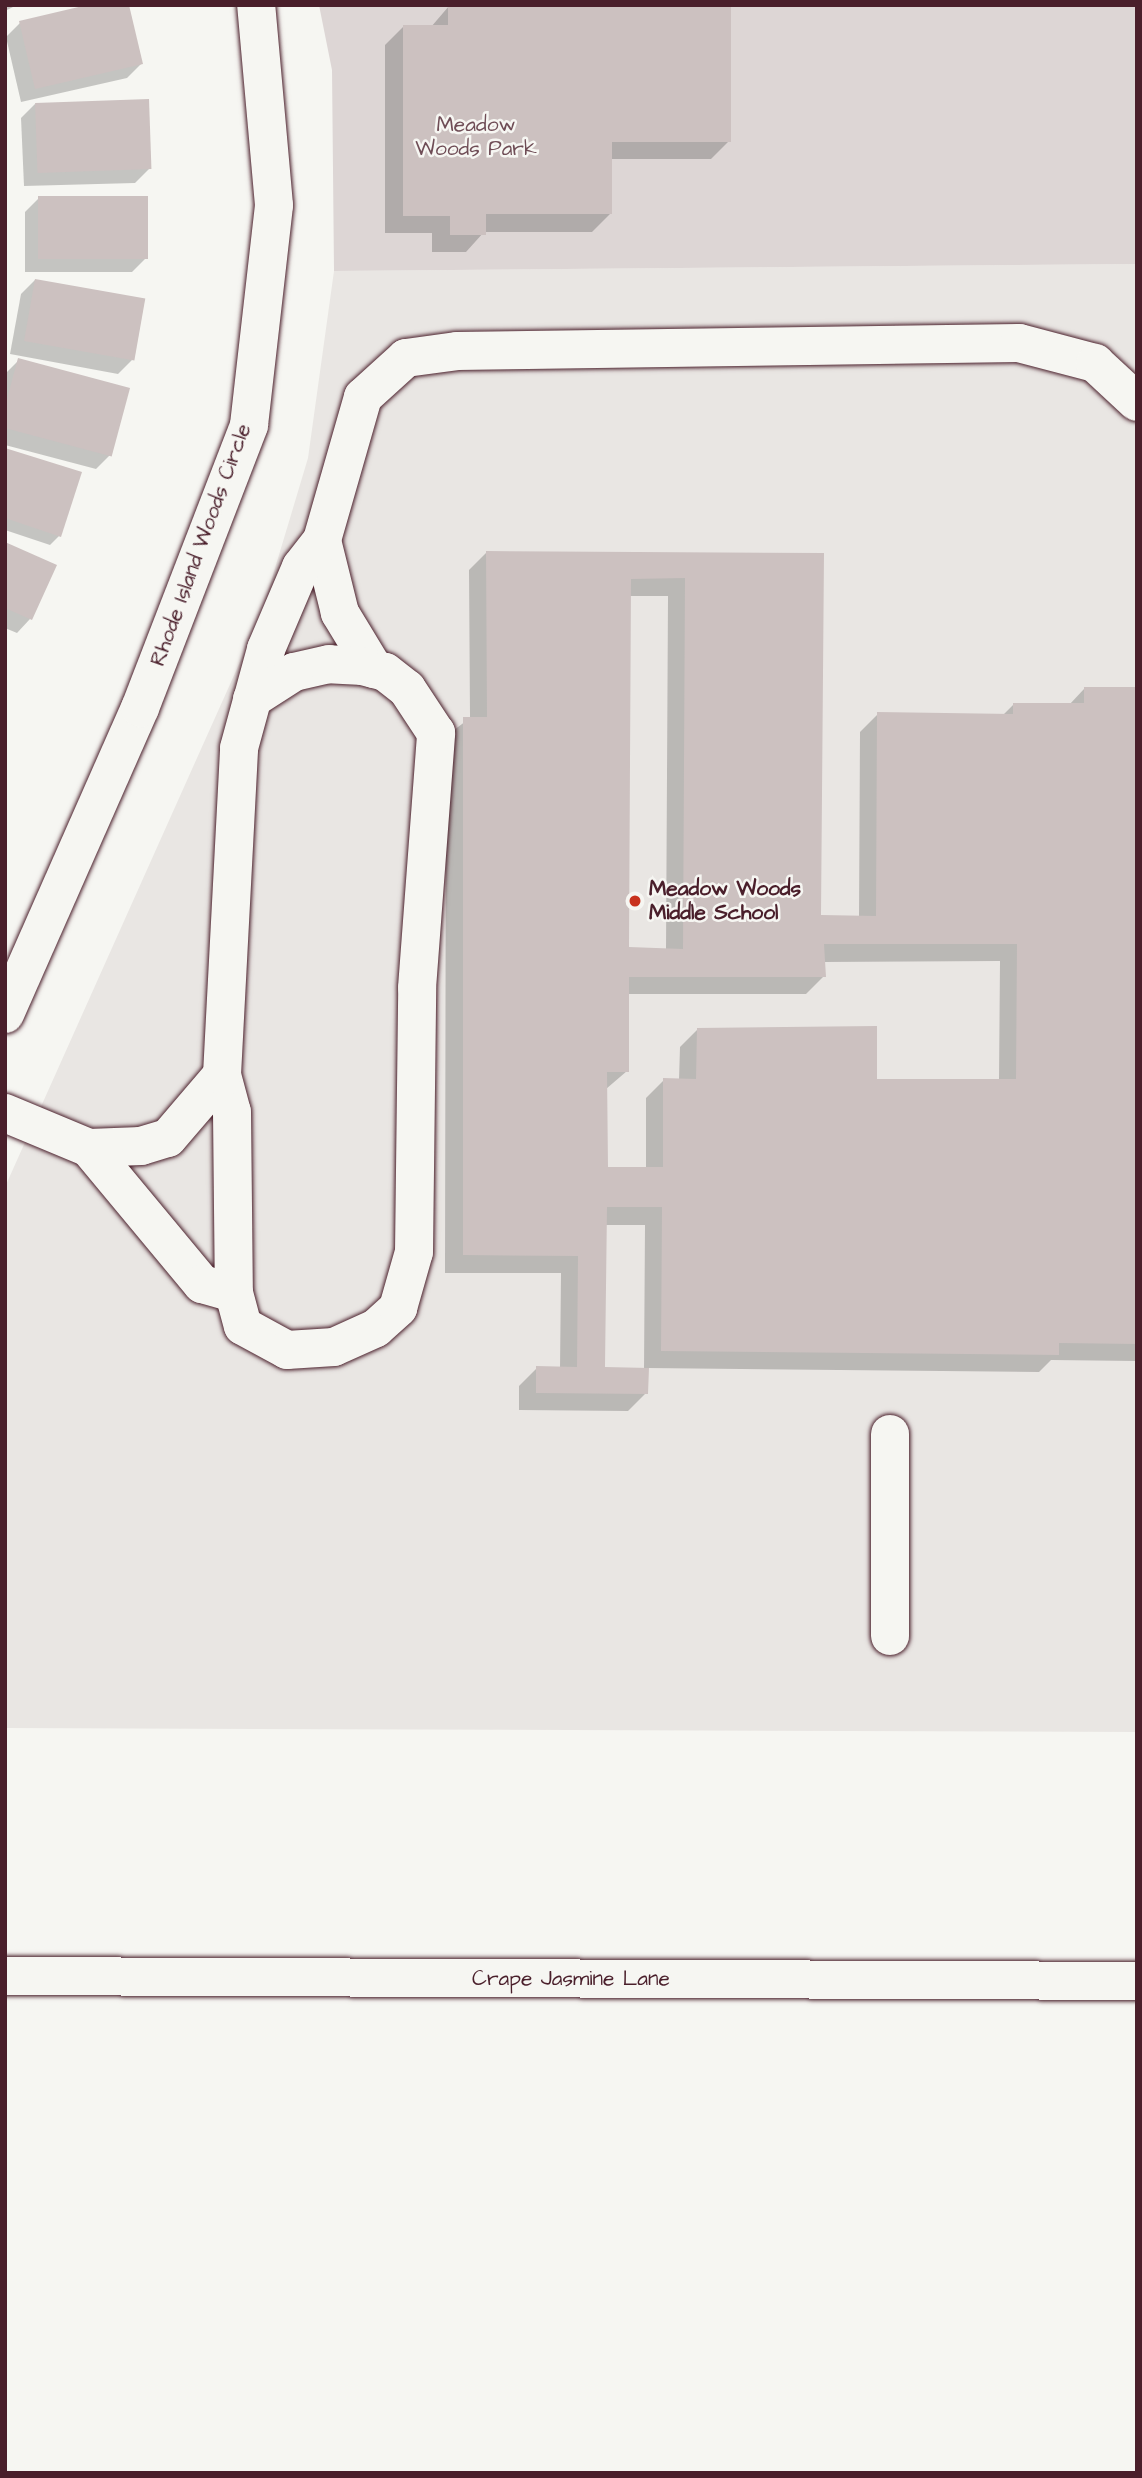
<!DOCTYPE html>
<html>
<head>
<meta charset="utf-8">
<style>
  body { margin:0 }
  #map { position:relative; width:1142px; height:2478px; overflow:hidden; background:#f6f6f2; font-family:"Architects Daughter",sans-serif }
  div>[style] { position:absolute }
  .built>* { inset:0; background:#e9e6e3 }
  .green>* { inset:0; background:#ddd6d5 }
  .shadow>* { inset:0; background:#0003 }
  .building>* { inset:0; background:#ccc1c0; transform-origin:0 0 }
  .roads { filter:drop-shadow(0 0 2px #4a1f2b) drop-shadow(0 0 2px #4a1f2b) }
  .minor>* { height:38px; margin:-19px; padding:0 19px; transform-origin:19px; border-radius:19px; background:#f6f6f2 }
  .dots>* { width:19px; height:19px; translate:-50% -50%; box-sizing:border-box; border:4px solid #f6f6f2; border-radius:50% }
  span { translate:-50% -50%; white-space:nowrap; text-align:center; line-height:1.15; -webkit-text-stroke:5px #f6f6f2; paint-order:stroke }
  .park-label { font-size:21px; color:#6f4d56 }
  .street-label { font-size:21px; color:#4a1f2b }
  .poi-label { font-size:21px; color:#4a1f2b; font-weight:700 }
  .left { translate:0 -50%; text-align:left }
  .frame { position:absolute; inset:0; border:7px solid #4a1f2b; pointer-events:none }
</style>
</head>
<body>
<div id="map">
  <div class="built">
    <div style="clip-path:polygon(1137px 264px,1137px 1732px,5px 1728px,5px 1187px,261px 615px,308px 458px,334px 271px)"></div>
  </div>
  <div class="green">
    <div style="clip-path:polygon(319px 5px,1137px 5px,1137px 264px,334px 271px,332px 70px)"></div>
  </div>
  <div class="shadow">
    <div style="clip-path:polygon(5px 5px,17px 5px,5px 11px)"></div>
    <div style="clip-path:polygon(449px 6px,729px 141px,711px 159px,610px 159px,610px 214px,592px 232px,484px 232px,466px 252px,432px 252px,432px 233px,385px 233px,385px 45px,403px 27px,431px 27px)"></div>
    <div style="clip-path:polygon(20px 23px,141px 64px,127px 78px,21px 102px,6px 37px)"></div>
    <div style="clip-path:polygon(35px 104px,149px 169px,135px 183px,24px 186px,21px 118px)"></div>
    <div style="clip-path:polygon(39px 198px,146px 258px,132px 272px,25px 272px,25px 212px)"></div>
    <div style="clip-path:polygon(35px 280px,132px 360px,118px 374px,10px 354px,21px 294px)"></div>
    <div style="clip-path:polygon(19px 360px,110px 455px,96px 469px,5px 445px,5px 374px)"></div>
    <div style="clip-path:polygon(5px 449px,59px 536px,50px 545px,5px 530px)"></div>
    <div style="clip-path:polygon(5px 544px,30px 619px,17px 633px,5px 628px)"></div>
    <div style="clip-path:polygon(evenodd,487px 552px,823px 555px,819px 917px,859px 918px,860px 732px,878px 714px,1003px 715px,1014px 704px,1069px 705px,1084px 689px,1137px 689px,1137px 1361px,1051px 1360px,1039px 1372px,647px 1368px,646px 1393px,628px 1411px,519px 1410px,519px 1386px,537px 1368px,560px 1368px,561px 1273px,445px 1273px,446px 736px,470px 718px,469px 570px,487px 552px,629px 596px,668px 596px,666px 950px,627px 949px,629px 596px,487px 552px,1000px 961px,999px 1081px,876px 1081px,697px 1030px,680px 1047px,679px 1080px,664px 1080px,646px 1098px,646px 1169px,607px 1168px,606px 1089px,627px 1071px,627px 994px,806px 994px,824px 976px,823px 962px,1000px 961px,487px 552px,605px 1225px,645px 1225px,644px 1369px,603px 1369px,605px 1225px)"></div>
  </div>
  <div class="building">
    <div style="clip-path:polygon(87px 5px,129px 5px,143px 64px,35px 89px,19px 21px)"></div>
    <div style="clip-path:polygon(448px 5px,731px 5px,731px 142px,612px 142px,612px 214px,486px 214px,486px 235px,450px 235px,450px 216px,403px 216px,403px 25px,448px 25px)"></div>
    <div style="left:149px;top:99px;width:70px;height:114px;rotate:88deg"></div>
    <div style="left:38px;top:196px;width:110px;height:63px"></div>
    <div style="left:35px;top:279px;width:112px;height:63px;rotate:10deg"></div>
    <div style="left:18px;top:358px;width:116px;height:71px;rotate:15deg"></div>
    <div style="clip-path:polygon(5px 448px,82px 472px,61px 537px,5px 518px)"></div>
    <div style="clip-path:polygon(5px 542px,57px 565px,32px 620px,5px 608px)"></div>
    <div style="clip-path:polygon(evenodd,486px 551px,824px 553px,821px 915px,876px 916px,877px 712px,1013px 714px,1013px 703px,1084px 703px,1084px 687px,1137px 687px,1137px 1344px,1059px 1343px,1059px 1355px,661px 1351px,662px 1207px,607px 1207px,605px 1367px,649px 1368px,648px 1394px,536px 1393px,536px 1366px,577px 1367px,578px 1256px,463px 1255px,463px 717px,487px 717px,486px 551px,685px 578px,683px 949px,629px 947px,631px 579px,685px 578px,486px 551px,824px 944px,1017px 944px,1016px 1079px,877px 1079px,877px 1026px,697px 1028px,696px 1079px,663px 1078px,663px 1167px,608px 1167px,607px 1072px,629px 1072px,629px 977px,826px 977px,824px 944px)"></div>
  </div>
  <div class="roads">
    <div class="minor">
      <div style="left:374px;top:669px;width:66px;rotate:-121.3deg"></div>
      <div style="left:340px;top:613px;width:75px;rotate:-103.9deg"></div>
      <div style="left:322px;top:540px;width:149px;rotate:-74deg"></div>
      <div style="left:363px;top:397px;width:58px;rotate:-42.2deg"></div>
      <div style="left:406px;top:358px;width:51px;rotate:-7.8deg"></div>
      <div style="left:457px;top:351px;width:562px;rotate:-0.82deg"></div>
      <div style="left:1019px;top:343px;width:79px;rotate:14.7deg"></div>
      <div style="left:1095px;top:363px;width:57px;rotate:42.9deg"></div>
      <div style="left:5px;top:1014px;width:334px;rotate:-66.2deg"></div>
      <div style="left:140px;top:708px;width:303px;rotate:-68.9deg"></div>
      <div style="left:249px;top:425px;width:221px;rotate:-83.5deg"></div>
      <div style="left:274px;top:205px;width:201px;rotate:-95.1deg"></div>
      <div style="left:222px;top:1075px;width:38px;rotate:75deg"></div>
      <div style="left:232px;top:1112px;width:181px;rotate:89.4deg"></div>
      <div style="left:234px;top:1293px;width:34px;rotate:75deg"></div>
      <div style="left:243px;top:1326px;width:50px;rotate:28.6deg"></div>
      <div style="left:287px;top:1350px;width:47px;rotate:-3.7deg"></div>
      <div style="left:334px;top:1347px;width:46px;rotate:-24.3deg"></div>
      <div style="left:376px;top:1328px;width:30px;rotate:-42deg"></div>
      <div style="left:398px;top:1308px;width:58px;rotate:-74.1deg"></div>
      <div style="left:414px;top:1252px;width:264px;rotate:-89.3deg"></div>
      <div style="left:417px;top:988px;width:256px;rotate:-85.7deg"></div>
      <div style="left:436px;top:733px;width:53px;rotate:-123.4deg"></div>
      <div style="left:407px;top:689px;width:28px;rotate:-142deg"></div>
      <div style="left:385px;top:672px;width:23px;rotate:-165deg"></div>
      <div style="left:363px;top:666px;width:34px;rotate:-177deg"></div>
      <div style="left:329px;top:664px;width:36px;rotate:167deg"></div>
      <div style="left:294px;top:672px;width:50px;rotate:147.3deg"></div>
      <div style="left:5px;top:1113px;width:91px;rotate:22.6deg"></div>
      <div style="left:89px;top:1148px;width:52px;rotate:-2.2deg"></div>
      <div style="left:141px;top:1146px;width:28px;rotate:-17deg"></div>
      <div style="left:168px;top:1138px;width:83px;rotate:-49.4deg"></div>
      <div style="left:222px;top:1075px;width:327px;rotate:-87deg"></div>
      <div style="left:239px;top:748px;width:103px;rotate:-74.7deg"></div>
      <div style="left:266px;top:649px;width:89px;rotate:-66.9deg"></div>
      <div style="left:301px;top:567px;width:34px;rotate:-52deg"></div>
      <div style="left:89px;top:1148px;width:177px;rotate:50.3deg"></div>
      <div style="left:202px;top:1284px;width:33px;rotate:16deg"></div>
      <div style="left:890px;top:1434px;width:202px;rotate:90deg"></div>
      <div style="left:5px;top:1976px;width:1132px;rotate:0.25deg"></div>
    </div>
  </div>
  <div class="dots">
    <div style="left:635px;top:901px;background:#c8321e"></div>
  </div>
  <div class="park-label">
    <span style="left:476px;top:137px">Meadow<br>Woods Park</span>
  </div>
  <div class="street-label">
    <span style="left:201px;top:545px;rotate:-70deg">Rhode Island Woods Circle</span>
    <span style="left:571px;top:1979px">Crape Jasmine Lane</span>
  </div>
  <div class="poi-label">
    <span class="left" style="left:649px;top:901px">Meadow Woods<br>Middle School</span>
  </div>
  <div class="frame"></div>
</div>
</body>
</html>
